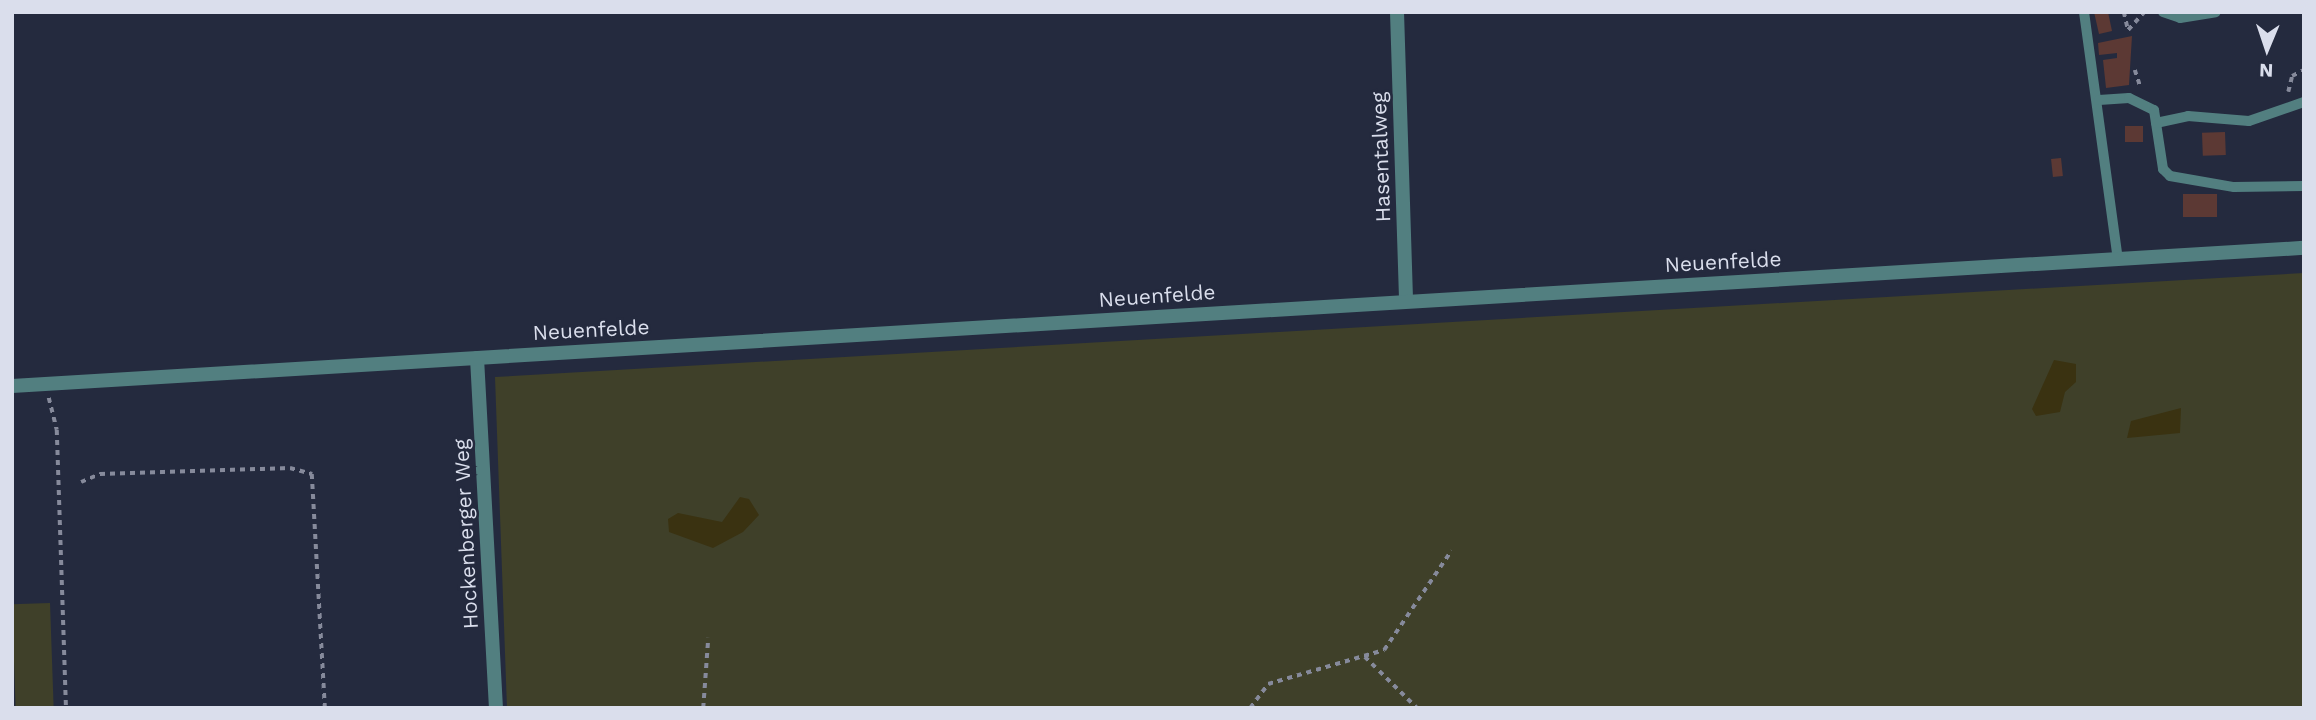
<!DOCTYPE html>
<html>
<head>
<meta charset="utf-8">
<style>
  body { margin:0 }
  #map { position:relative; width:2316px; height:720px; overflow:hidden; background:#242a3e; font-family:"Work Sans",sans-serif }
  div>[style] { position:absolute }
  .green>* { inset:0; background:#3f4029; transform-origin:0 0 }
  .sand>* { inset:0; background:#3a3211 }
  .building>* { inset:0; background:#5c3934; transform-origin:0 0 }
  .path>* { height:3.5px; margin-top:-1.75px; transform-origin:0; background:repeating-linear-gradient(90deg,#868a9b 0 5px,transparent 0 10px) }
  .service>* { height:10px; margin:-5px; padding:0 5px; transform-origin:5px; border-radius:5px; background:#527f80 }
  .minor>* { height:14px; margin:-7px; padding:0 7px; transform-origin:7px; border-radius:7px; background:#527f80 }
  span { translate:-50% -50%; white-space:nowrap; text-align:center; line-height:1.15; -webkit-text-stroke:5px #242a3e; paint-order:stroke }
  .street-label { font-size:21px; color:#dadeec }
  .frame { position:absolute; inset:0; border:14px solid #dadeec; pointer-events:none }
  .north { position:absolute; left:2232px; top:14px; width:70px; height:70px; -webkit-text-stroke:5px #242a3e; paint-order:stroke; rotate:182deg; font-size:19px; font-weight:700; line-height:28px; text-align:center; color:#dadeec }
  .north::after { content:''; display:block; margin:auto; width:24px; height:32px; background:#dadeec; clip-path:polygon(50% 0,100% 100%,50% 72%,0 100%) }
</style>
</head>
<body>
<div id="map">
  <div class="green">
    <div style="clip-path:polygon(2304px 273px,2304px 708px,507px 708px,495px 377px)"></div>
    <div style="left:50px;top:603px;width:105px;height:38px;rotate:88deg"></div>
  </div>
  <div class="sand">
    <div style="clip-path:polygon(2054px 360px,2076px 364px,2076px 382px,2065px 392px,2060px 412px,2036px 416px,2032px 409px)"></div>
    <div style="clip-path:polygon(2181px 408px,2180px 433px,2127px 438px,2131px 421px)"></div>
    <div style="clip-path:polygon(740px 497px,749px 499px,759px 515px,743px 532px,713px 548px,669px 532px,668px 519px,678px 513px,722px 522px)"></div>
  </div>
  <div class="building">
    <div style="clip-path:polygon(2094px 12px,2108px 12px,2112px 31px,2099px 34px)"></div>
    <div style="clip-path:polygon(2132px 36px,2129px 85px,2106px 88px,2103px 60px,2117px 58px,2117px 53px,2099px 55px,2098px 43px)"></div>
    <div style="left:2125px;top:126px;width:18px;height:16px"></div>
    <div style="left:2225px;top:132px;width:23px;height:23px;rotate:88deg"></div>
    <div style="left:2061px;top:158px;width:18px;height:10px;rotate:84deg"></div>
    <div style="left:2183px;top:194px;width:34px;height:23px"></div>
  </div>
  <div class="path">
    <div style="left:2124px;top:12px;width:18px;rotate:77deg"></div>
    <div style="left:2128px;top:30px;width:24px;rotate:-48deg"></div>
    <div style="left:2135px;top:70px;width:19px;rotate:72deg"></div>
    <div style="left:2288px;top:92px;width:16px;rotate:-76deg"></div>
    <div style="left:2292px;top:76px;width:13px;rotate:-27deg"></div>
    <div style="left:49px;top:398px;width:33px;rotate:76deg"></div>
    <div style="left:57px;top:430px;width:278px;rotate:88.1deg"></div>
    <div style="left:81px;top:482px;width:21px;rotate:-23deg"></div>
    <div style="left:100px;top:474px;width:190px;rotate:-1.8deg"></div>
    <div style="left:290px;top:468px;width:23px;rotate:15deg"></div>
    <div style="left:312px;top:474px;width:234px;rotate:86.8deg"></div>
    <div style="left:1365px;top:657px;width:73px;rotate:44.4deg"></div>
    <div style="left:703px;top:708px;width:70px;rotate:-85.9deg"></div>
    <div style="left:1250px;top:708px;width:30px;rotate:-53deg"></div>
    <div style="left:1268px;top:684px;width:121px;rotate:-16.3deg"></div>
    <div style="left:1384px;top:650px;width:120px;rotate:-55.9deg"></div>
  </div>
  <div class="service">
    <div style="left:2084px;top:12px;width:250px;rotate:82.2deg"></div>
    <div style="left:2163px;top:12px;width:18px;rotate:19deg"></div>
    <div style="left:2180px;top:18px;width:36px;rotate:-9deg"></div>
    <div style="left:2099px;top:100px;width:30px;rotate:-4deg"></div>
    <div style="left:2129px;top:98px;width:28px;rotate:26deg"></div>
    <div style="left:2154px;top:110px;width:60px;rotate:81.3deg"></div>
    <div style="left:2163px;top:169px;width:10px;rotate:45deg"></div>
    <div style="left:2170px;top:176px;width:65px;rotate:9.8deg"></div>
    <div style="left:2234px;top:187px;width:70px;rotate:-0.8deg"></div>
    <div style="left:2156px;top:123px;width:33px;rotate:-12deg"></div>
    <div style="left:2188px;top:116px;width:61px;rotate:4.7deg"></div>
    <div style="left:2249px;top:121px;width:58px;rotate:-19.1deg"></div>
  </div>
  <div class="minor">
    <div style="left:1397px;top:12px;width:289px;rotate:88.2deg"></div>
    <div style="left:477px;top:358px;width:351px;rotate:86.9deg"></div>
    <div style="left:12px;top:386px;width:2296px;rotate:-3.45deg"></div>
  </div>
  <div class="street-label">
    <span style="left:1381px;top:157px;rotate:-92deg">Hasentalweg</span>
    <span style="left:1723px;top:262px;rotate:-3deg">Neuenfelde</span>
    <span style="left:1157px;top:296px;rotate:-4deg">Neuenfelde</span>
    <span style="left:591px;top:330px;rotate:-3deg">Neuenfelde</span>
    <span style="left:466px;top:534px;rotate:-93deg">Hockenberger Weg</span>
  </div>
  <div class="frame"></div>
  <div class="north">N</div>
</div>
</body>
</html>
